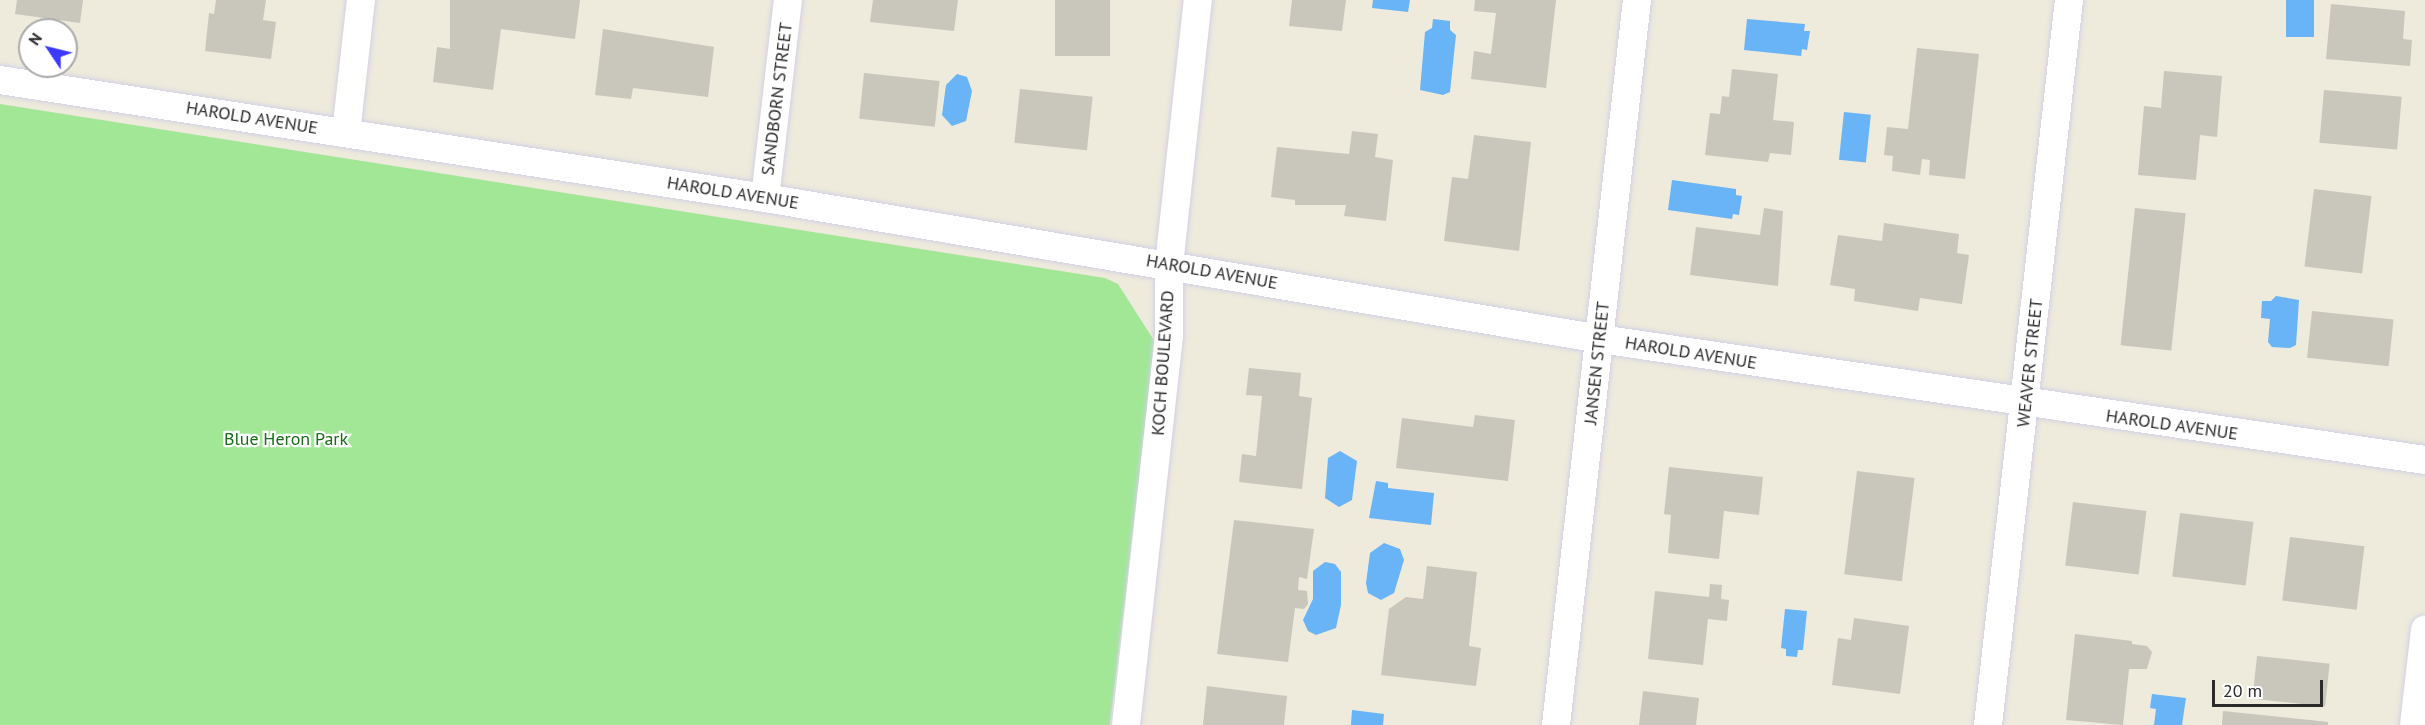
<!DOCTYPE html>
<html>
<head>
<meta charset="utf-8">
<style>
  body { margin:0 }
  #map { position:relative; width:2425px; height:725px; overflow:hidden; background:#eeeadc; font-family:"PT Sans",sans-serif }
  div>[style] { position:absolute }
  .green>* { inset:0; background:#a1e796 }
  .water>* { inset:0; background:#69b4f6; transform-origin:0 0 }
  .building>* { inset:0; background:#c9c6bc; transform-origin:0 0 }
  .roads { filter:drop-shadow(0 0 2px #d2d1e5) drop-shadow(0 0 2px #d2d1e5) }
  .street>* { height:28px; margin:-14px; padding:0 14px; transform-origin:14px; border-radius:14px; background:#fff }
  span { translate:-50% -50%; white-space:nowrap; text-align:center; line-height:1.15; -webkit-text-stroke:4.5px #fff; paint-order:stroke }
  .street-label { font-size:18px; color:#2b2b2b }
  .park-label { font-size:18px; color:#166d16 }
  .north { position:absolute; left:18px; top:18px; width:60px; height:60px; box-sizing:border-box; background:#fff; border:2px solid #aaa; border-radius:50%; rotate:305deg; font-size:16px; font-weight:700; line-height:24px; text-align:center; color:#2b2b2b }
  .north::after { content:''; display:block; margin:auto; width:21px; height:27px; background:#3c38ff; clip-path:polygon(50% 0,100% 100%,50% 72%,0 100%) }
  .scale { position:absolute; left:2212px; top:680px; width:111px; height:27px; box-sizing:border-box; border:3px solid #2b2b2b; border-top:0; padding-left:8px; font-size:18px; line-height:21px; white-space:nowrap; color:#2b2b2b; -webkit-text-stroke:4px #fff; paint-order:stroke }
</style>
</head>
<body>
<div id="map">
  <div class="green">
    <div style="clip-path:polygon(0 104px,1105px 278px,1118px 284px,1155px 342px,1110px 725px,0 725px)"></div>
  </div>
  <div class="water">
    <div style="clip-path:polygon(1373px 0,1410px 0,1408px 12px,1372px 8px)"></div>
    <div style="left:2286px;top:0;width:28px;height:37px"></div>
    <div style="clip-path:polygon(1433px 19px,1450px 21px,1450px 30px,1456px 35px,1450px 92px,1443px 95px,1420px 90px,1425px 32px,1432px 28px)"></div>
    <div style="clip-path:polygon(1747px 19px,1805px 24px,1804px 31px,1810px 31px,1807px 50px,1802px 49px,1801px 56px,1744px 50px)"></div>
    <div style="clip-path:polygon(957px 74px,967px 77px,972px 91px,966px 121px,952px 126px,942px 115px,946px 85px)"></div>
    <div style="left:1844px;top:112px;width:27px;height:48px;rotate:6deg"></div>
    <div style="clip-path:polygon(1672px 180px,1736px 189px,1736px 195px,1742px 196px,1739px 215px,1733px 214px,1732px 219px,1668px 210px)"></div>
    <div style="clip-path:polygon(2276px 296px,2299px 300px,2296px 345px,2290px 348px,2272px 347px,2268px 342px,2270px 319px,2261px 318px,2262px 301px,2271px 301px)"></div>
    <div style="clip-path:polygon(1340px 451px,1357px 461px,1352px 500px,1339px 507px,1325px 498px,1328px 458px)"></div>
    <div style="clip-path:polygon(1376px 481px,1388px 483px,1388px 488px,1434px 493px,1431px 525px,1369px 518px)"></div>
    <div style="clip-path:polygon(1384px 543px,1400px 549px,1404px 560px,1394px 593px,1381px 600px,1368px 593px,1366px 583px,1370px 553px)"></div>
    <div style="clip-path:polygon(1325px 562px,1335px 564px,1341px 572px,1341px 605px,1336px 628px,1316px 635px,1308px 631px,1303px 620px,1313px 599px,1313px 571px)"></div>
    <div style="clip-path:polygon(1785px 609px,1807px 611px,1803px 650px,1798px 650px,1797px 657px,1786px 656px,1786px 649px,1781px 648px)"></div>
    <div style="clip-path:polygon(2152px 694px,2186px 698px,2182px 725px,2154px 725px,2156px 709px,2150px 708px)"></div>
    <div style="clip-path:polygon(1352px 710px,1384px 714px,1383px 725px,1351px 725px)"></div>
  </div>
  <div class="building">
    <div style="clip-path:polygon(17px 0,83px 0,80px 23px,15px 14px)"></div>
    <div style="clip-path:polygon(216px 0,266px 0,263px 20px,276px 22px,271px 59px,205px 51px,209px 13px,214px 14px)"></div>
    <div style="clip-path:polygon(450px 0,580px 0,575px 39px,501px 29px,493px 90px,433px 82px,437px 47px,450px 49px)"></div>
    <div style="clip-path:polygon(873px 0,958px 0,954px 31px,870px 22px)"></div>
    <div style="left:1055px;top:0;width:55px;height:56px"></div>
    <div style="clip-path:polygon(1292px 0,1346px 0,1342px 31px,1289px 26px)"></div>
    <div style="clip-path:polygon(1475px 0,1556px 0,1546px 88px,1471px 79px,1474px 51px,1491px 54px,1496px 13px,1474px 11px)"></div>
    <div style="clip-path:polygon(2331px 4px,2405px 11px,2403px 39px,2412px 40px,2410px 66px,2326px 59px)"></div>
    <div style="clip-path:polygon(603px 29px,714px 47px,708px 97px,633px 88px,631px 99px,595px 95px)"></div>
    <div style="clip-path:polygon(1917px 48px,1979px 54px,1965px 179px,1929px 175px,1930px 160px,1922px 159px,1920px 175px,1892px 171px,1893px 156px,1884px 155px,1887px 127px,1908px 129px)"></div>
    <div style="clip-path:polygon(1732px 69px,1778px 74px,1773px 120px,1794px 122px,1791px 155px,1770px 153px,1768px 162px,1705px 155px,1710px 113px,1720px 114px,1722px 96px,1729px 97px)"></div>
    <div style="clip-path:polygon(2164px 71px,2222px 76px,2217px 137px,2200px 135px,2196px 180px,2138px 175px,2144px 106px,2161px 108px)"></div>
    <div style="left:864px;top:73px;width:76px;height:46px;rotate:6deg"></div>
    <div style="left:1020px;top:89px;width:73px;height:54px;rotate:6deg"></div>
    <div style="left:2324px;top:90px;width:78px;height:53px;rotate:5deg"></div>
    <div style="clip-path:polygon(1352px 131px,1378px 134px,1375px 157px,1393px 160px,1386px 221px,1344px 216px,1346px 205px,1295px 205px,1295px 200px,1271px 197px,1277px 147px,1349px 154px)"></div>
    <div style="clip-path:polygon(1474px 135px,1531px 142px,1519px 251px,1444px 241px,1452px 177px,1468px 179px)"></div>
    <div style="left:2314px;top:189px;width:58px;height:78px;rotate:7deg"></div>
    <div style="clip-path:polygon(1764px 208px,1783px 211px,1778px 286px,1690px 275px,1696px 227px,1760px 235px)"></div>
    <div style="left:2135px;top:208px;width:51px;height:138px;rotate:6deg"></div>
    <div style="clip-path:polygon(1884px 223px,1959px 234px,1957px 253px,1969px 255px,1962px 304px,1920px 298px,1918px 311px,1854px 301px,1855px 289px,1830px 285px,1838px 235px,1882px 241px)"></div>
    <div style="left:2312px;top:311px;width:82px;height:47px;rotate:6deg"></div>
    <div style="clip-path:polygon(1249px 368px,1301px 373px,1299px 396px,1312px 398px,1302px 489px,1239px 482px,1242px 454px,1256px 456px,1262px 396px,1246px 395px)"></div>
    <div style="clip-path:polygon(1475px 415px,1515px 420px,1508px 481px,1396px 468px,1402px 418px,1473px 427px)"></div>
    <div style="clip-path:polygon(1669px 467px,1763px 477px,1759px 515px,1724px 511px,1719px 559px,1668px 553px,1671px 515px,1664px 514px)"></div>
    <div style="left:1857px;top:471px;width:58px;height:104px;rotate:7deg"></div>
    <div style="left:2073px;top:502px;width:74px;height:64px;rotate:7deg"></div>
    <div style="left:2180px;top:513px;width:74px;height:64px;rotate:7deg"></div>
    <div style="clip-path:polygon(1234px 520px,1314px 529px,1307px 579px,1299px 577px,1298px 590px,1307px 591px,1308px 604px,1304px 609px,1295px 608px,1288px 662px,1217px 654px)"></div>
    <div style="left:2290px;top:537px;width:75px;height:64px;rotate:7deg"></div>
    <div style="clip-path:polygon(1427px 566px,1477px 572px,1469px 646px,1481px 648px,1476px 686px,1381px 675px,1389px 609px,1406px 597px,1423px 599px)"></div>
    <div style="clip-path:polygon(1710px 584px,1722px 585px,1721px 599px,1729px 600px,1727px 621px,1708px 619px,1703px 665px,1648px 659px,1655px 591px,1709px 597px)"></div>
    <div style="clip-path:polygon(1854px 618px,1909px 626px,1900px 694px,1832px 685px,1838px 638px,1851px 640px)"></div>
    <div style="clip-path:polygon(2075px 634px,2132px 641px,2132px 644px,2147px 646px,2152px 652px,2147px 669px,2129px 669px,2123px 725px,2066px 720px)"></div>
    <div style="left:2257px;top:656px;width:73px;height:43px;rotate:6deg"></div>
    <div style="clip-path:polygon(1207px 686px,1287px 696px,1284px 725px,1203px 725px)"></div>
    <div style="clip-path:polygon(1643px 691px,1699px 698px,1696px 725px,1639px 725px)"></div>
    <div style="clip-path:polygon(2223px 711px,2328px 722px,2328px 725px,2222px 725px)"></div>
  </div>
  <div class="roads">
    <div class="street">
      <div style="left:0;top:80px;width:774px;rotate:8.77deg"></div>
      <div style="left:765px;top:198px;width:847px;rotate:9.58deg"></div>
      <div style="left:1600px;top:339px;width:834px;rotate:8.34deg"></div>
      <div style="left:346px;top:133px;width:134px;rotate:-83.6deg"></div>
      <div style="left:765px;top:198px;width:199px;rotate:-83.4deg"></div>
      <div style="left:1126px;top:725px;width:392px;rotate:-83.7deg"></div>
      <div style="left:1169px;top:335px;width:70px;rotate:-90deg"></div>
      <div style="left:1169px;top:265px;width:267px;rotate:-83.8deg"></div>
      <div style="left:1556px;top:725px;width:730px;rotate:-83.63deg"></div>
      <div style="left:1988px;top:725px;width:730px;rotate:-83.63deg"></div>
      <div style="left:2414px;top:725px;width:96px;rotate:-83.4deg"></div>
    </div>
  </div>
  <div class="street-label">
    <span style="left:777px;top:99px;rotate:-83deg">SANDBORN STREET</span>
    <span style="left:252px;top:118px;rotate:9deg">HAROLD AVENUE</span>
    <span style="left:733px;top:193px;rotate:9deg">HAROLD AVENUE</span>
    <span style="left:1212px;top:272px;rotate:10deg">HAROLD AVENUE</span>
    <span style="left:1691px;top:353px;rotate:9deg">HAROLD AVENUE</span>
    <span style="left:1163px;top:363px;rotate:-86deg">KOCH BOULEVARD</span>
    <span style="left:1597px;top:363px;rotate:-84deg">JANSEN STREET</span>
    <span style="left:2030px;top:363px;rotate:-84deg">WEAVER STREET</span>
    <span style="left:2172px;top:425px;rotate:8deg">HAROLD AVENUE</span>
  </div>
  <div class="park-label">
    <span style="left:286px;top:439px">Blue Heron Park</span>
  </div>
  <div class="north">N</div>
  <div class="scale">20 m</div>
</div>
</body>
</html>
